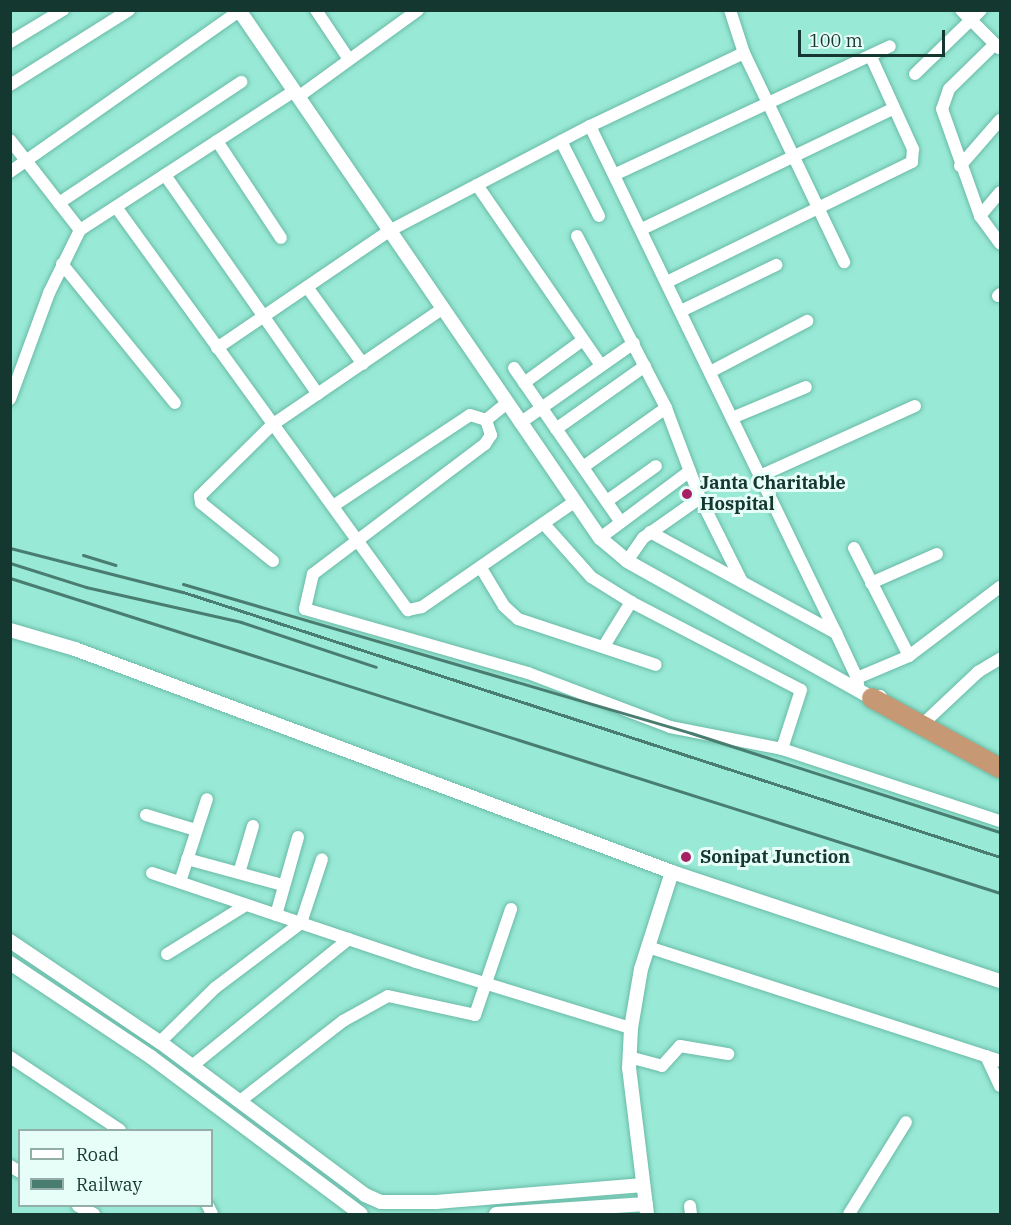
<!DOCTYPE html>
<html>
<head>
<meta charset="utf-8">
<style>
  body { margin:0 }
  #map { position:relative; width:1011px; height:1225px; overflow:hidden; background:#98e9d5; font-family:"IBM Plex Serif",serif }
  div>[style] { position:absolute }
  .roads { filter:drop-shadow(0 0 2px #69baa7) drop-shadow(0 0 2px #69baa7) }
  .minor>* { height:12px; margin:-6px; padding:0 6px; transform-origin:6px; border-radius:6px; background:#fff }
  .tertiary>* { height:14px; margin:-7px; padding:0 7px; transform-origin:7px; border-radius:7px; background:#fff }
  .trunk>* { height:20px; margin:-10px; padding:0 10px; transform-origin:10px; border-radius:10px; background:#c79874 }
  .rail>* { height:3px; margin:-1.5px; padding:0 1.5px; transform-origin:1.5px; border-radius:1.5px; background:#487d70 }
  .dots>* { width:16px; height:16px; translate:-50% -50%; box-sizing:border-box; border:3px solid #e6fef7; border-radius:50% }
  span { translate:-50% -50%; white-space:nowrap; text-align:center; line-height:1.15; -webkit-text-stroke:6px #e6fef7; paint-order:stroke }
  .poi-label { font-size:18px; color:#14372f; font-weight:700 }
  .left { translate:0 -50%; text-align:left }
  .frame { position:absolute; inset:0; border:12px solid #14372f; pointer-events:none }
  .legend { position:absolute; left:18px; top:1129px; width:195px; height:78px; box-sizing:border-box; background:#e6fef7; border:2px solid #92aea7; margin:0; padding:8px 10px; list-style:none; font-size:18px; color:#14372f }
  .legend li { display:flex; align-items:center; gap:12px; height:30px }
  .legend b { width:30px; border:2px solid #92aea7 }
  .scale { position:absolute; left:798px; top:30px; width:147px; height:27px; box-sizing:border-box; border:3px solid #14372f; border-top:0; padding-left:8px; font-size:18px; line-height:21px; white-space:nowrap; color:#14372f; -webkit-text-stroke:4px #e6fef7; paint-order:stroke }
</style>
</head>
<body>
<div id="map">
  <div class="roads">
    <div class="minor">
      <div style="left:316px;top:10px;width:58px;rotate:56.3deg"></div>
      <div style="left:730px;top:10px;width:45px;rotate:72deg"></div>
      <div style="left:744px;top:53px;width:232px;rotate:64.4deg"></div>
      <div style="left:961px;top:10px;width:54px;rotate:45deg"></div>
      <div style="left:10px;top:42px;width:62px;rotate:-31.1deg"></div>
      <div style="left:995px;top:44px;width:64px;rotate:135.6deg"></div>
      <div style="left:949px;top:89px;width:21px;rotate:109deg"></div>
      <div style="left:942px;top:109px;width:114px;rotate:70.4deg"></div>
      <div style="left:980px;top:216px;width:34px;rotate:54deg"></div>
      <div style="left:915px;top:74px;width:92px;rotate:-44.1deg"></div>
      <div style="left:10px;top:85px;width:141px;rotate:-32.2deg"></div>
      <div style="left:298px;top:97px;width:148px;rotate:-35.9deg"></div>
      <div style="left:590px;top:126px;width:564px;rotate:64.12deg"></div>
      <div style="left:836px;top:633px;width:50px;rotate:65deg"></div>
      <div style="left:857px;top:678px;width:13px;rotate:81deg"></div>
      <div style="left:10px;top:140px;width:114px;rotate:52.1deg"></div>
      <div style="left:217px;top:141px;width:116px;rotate:56.6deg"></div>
      <div style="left:561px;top:141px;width:84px;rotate:63.1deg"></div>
      <div style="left:960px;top:166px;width:61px;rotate:-49deg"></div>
      <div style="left:10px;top:172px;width:280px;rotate:-35.1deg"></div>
      <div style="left:616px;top:174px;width:302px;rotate:-25deg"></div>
      <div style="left:165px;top:175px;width:267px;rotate:55.1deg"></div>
      <div style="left:477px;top:185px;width:217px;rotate:55.5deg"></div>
      <div style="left:59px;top:203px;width:219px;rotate:-33.6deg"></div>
      <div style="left:116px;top:207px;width:498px;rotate:54.1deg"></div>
      <div style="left:408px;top:610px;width:14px;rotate:-12deg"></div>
      <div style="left:422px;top:607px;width:185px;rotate:-34.6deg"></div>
      <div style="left:980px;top:216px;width:31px;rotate:-50deg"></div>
      <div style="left:642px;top:229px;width:277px;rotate:-25.6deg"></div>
      <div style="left:577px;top:236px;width:194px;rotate:62.6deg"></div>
      <div style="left:666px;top:408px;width:96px;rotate:69.3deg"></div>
      <div style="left:700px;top:498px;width:94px;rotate:63.4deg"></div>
      <div style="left:62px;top:264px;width:179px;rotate:50.9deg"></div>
      <div style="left:667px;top:282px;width:273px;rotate:-26.1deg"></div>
      <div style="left:912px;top:162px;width:13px;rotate:-86deg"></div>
      <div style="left:913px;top:149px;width:101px;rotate:-114.5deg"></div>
      <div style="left:307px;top:287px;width:95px;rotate:54deg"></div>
      <div style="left:998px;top:296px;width:3px;rotate:-45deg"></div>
      <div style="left:681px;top:311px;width:106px;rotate:-25.8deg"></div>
      <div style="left:217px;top:348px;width:208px;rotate:-34.2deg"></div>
      <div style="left:389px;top:231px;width:227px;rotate:-27.6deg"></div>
      <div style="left:590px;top:126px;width:170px;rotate:-25.4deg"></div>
      <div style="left:514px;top:368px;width:186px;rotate:55.3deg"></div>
      <div style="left:710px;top:372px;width:110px;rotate:-27.7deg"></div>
      <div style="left:524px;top:383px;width:73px;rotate:-36.1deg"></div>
      <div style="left:10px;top:399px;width:113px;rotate:-69.8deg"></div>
      <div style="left:49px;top:293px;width:70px;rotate:-63.8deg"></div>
      <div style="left:80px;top:230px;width:255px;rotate:-33deg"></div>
      <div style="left:507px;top:403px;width:27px;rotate:141deg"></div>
      <div style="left:486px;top:420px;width:16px;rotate:72deg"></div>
      <div style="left:491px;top:435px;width:11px;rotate:124deg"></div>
      <div style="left:485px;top:444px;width:216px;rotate:142.9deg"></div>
      <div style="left:313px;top:574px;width:36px;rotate:103deg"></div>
      <div style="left:305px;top:609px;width:232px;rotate:16deg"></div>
      <div style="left:528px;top:673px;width:152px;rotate:20.8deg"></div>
      <div style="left:670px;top:727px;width:114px;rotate:11.1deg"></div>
      <div style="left:782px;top:749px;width:230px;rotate:18.3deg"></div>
      <div style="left:732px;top:418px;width:80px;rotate:-22.7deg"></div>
      <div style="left:520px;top:423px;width:139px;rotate:-35.1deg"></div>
      <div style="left:556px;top:429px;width:109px;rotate:-35.3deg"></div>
      <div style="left:583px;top:467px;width:102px;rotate:-35.4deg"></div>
      <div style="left:760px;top:476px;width:170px;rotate:-24.3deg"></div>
      <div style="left:607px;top:501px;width:60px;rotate:-35.5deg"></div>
      <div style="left:333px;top:506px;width:164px;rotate:-33.6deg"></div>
      <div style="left:470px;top:415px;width:17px;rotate:17deg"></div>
      <div style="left:544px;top:524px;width:71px;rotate:48.4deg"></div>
      <div style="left:591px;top:577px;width:47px;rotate:32deg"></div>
      <div style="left:631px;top:602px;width:191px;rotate:27.4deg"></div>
      <div style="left:801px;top:690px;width:62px;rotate:107.9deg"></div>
      <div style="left:650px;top:532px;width:212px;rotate:28.5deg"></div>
      <div style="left:600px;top:538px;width:112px;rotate:-36.7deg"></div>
      <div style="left:854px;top:548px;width:121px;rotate:63deg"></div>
      <div style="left:273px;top:561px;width:92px;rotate:-141.1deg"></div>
      <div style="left:201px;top:503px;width:7px;rotate:-98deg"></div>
      <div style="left:200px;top:496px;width:101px;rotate:-44.6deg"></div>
      <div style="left:272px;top:425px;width:206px;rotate:-34.3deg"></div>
      <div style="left:627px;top:561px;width:28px;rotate:-55deg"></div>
      <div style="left:643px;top:538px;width:70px;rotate:-35.1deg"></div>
      <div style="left:481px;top:568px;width:44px;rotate:58.8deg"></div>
      <div style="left:504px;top:606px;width:19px;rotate:43deg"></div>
      <div style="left:518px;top:619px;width:145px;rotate:18.4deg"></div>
      <div style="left:871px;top:583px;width:72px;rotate:-23.7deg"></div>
      <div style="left:604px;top:646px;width:52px;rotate:-58.5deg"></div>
      <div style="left:857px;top:678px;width:56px;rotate:-22.9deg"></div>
      <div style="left:909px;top:656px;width:114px;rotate:-37.2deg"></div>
      <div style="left:926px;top:721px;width:71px;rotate:-43.3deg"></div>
      <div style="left:978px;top:672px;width:26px;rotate:-31deg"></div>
      <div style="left:146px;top:815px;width:52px;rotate:16.7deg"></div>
      <div style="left:187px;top:859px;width:99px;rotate:15.2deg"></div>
      <div style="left:152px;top:873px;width:279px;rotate:18.6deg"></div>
      <div style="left:416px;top:962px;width:225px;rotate:17.1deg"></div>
      <div style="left:239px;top:873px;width:49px;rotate:-73.4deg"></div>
      <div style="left:180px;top:882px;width:87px;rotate:-72deg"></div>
      <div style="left:276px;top:915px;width:81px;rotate:-74.2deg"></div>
      <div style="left:648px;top:947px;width:370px;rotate:17.9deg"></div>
      <div style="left:167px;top:954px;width:93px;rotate:-31.8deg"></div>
      <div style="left:160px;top:1042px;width:77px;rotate:-44.5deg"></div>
      <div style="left:215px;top:988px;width:108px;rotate:-37.1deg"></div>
      <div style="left:301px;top:923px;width:67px;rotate:-71.8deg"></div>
      <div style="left:986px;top:1056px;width:33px;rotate:65deg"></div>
      <div style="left:10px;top:1057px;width:132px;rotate:33.6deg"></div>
      <div style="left:629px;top:1057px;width:34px;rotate:15deg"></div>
      <div style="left:662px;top:1066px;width:27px;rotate:-48deg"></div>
      <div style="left:680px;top:1046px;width:49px;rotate:9.5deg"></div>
      <div style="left:192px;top:1066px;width:202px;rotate:-39deg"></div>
      <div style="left:240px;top:1101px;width:130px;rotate:-37.8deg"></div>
      <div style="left:343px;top:1021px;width:51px;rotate:-29.1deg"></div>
      <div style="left:388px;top:996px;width:89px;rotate:12.3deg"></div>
      <div style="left:475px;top:1015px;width:112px;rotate:-71.2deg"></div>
      <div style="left:10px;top:1166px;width:12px;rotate:31deg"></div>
      <div style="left:78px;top:1206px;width:18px;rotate:27deg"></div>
      <div style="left:208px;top:1206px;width:9px;rotate:63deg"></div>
      <div style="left:690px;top:1206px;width:8px;rotate:83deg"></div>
      <div style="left:849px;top:1214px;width:108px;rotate:-58.2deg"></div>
    </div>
    <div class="tertiary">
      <div style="left:239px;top:10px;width:640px;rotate:55.64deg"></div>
      <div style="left:600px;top:538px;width:35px;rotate:40deg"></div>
      <div style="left:627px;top:561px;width:281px;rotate:29.2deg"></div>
      <div style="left:872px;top:698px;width:8px;rotate:-7deg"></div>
      <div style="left:10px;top:630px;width:68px;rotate:16.3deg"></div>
      <div style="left:75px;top:649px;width:637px;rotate:20.48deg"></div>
      <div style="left:672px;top:872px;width:346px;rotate:18.4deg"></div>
      <div style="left:10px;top:941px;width:181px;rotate:34deg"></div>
      <div style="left:160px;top:1042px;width:256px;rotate:36.7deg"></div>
      <div style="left:365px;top:1195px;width:17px;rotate:24deg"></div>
      <div style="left:381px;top:1202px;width:55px"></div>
      <div style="left:436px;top:1202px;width:208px;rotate:-4.7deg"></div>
      <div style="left:10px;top:963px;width:169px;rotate:33.7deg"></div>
      <div style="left:151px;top:1057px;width:262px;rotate:36.8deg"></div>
      <div style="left:496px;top:1214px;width:150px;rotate:-3.8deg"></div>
      <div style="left:647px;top:1214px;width:147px;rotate:-97deg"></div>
      <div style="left:629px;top:1068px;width:40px;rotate:-87.1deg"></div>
      <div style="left:631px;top:1028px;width:60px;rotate:-80.4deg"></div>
      <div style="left:641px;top:969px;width:102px;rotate:-72.3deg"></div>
    </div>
    <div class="trunk">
      <div style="left:872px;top:698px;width:146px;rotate:28.7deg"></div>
    </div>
  </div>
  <div class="rail">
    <div style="left:10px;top:548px;width:179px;rotate:14.3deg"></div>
    <div style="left:183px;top:592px;width:859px;rotate:17.97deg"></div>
    <div style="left:83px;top:555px;width:34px;rotate:17deg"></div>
    <div style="left:10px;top:563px;width:80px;rotate:17.5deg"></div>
    <div style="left:86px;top:587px;width:159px;rotate:12.7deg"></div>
    <div style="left:241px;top:622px;width:142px;rotate:18.4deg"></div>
    <div style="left:10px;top:578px;width:1039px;rotate:17.65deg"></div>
    <div style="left:183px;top:584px;width:529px;rotate:16.35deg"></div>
    <div style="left:691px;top:733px;width:324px;rotate:17.8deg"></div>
  </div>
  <div class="dots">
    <div style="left:687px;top:494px;background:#a91f63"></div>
    <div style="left:686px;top:857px;background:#a91f63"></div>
  </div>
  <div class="poi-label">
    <span class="left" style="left:700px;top:494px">Janta Charitable<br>Hospital</span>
    <span class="left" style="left:700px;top:857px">Sonipat Junction</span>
  </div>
  <div class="frame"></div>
  <ul class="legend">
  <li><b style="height:8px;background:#fff"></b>Road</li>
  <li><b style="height:8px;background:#487d70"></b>Railway</li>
  </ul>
  <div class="scale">100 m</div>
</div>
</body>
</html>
